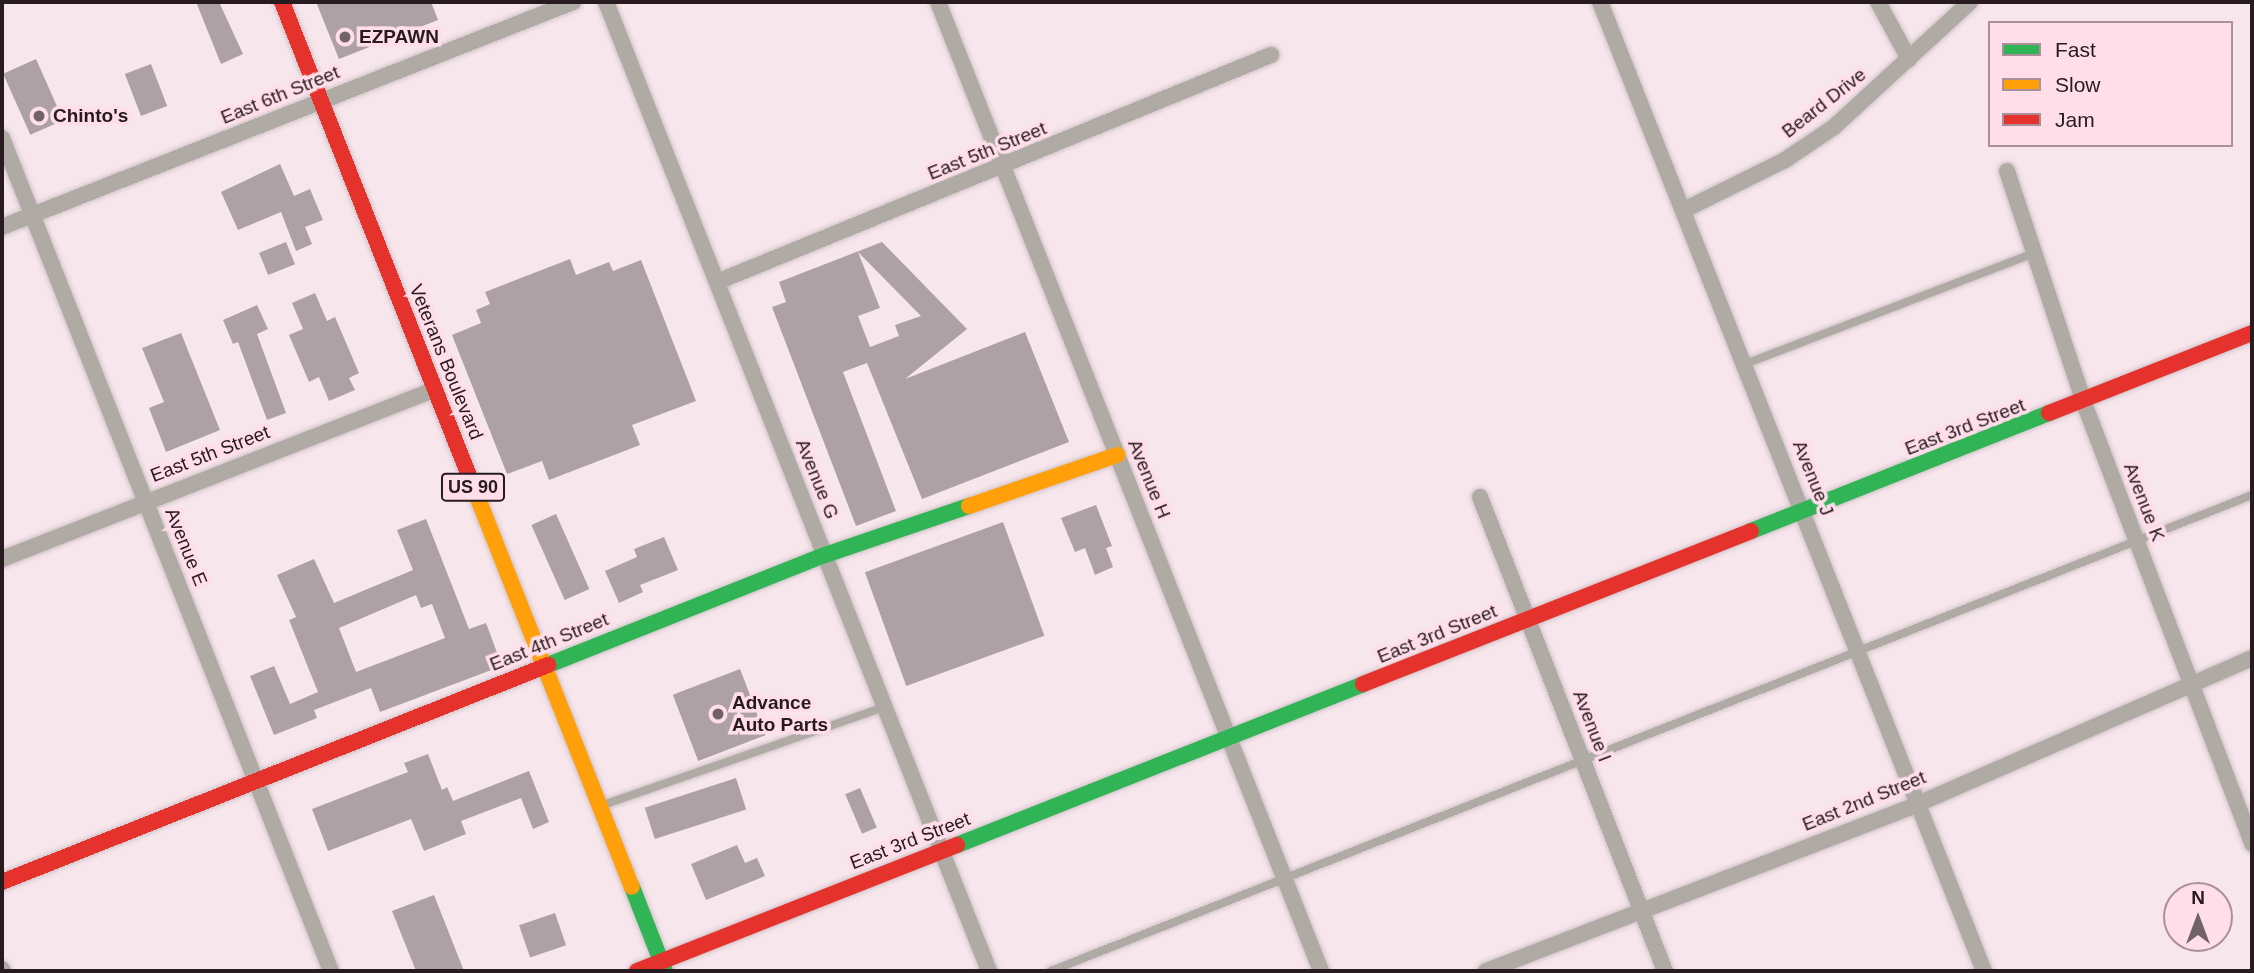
<!DOCTYPE html>
<html>
<head>
<meta charset="utf-8">
<style>
  body { margin:0 }
  #map { position:relative; width:2254px; height:973px; overflow:hidden; background:#f7e6ec; font-family:Arial,sans-serif }
  div>[style] { position:absolute }
  .building>* { inset:0; background:#aea1a6; transform-origin:0 0 }
  .roads { filter:drop-shadow(0 0 2px #d0c3c8) drop-shadow(0 0 2px #d0c3c8) }
  .lane>* { height:8px; margin:-4px; padding:0 4px; transform-origin:4px; border-radius:4px; background:#b0aaa5 }
  .street>* { height:16px; margin:-8px; padding:0 8px; transform-origin:8px; border-radius:8px; background:#b0aaa5 }
  .fast>* { height:16px; margin:-8px; padding:0 8px; transform-origin:8px; border-radius:8px; background:#30b455 }
  .slow>* { height:16px; margin:-8px; padding:0 8px; transform-origin:8px; border-radius:8px; background:#ff9f0a }
  .jam>* { height:16px; margin:-8px; padding:0 8px; transform-origin:8px; border-radius:8px; background:#e5322d }
  .dots>* { width:19px; height:19px; translate:-50% -50%; box-sizing:border-box; border:4px solid #ffdee9; border-radius:50% }
  span { translate:-50% -50%; white-space:nowrap; text-align:center; line-height:1.15; -webkit-text-stroke:7px #ffdee9; paint-order:stroke }
  .shield-label span { padding:2px 5px; background:#ffdee9; border:2px solid; border-radius:5px; -webkit-text-stroke-width:0 }
  .shield-label { font-size:18px; color:#271b20; font-weight:700 }
  .poi-label { font-size:19px; color:#271b20; font-weight:700 }
  .left { translate:0 -50%; text-align:left }
  .street-label { font-size:19px; color:#271b20 }
  .frame { position:absolute; inset:0; border:4px solid #271b20; pointer-events:none }
  .legend { position:absolute; left:1988px; top:21px; width:245px; height:126px; box-sizing:border-box; background:#ffdee9; border:2px solid #a99099; margin:0; padding:9px 12px; list-style:none; font-size:21px; color:#271b20 }
  .legend li { display:flex; align-items:center; gap:14px; height:35px }
  .legend b { width:35px; border:2px solid #a99099 }
  .north { position:absolute; left:2163px; top:882px; width:70px; height:70px; box-sizing:border-box; background:#ffdee9; border:2px solid #a99099; border-radius:50%; rotate:0deg; font-size:19px; font-weight:700; line-height:28px; text-align:center; color:#271b20 }
  .north::after { content:''; display:block; margin:auto; width:24px; height:32px; background:#706267; clip-path:polygon(50% 0,100% 100%,50% 72%,0 100%) }
</style>
</head>
<body>
<div id="map">
  <div class="building">
    <div style="clip-path:polygon(196px 2px,219px 2px,243px 54px,221px 64px)"></div>
    <div style="clip-path:polygon(316px 2px,431px 2px,438px 20px,339px 59px)"></div>
    <div style="left:36px;top:59px;width:67px;height:36px;rotate:66deg"></div>
    <div style="left:151px;top:64px;width:45px;height:28px;rotate:69deg"></div>
    <div style="clip-path:polygon(280px 164px,294px 196px,310px 189px,323px 220px,305px 227px,312px 244px,296px 251px,281px 212px,238px 230px,221px 192px)"></div>
    <div style="left:286px;top:242px;width:24px;height:29px;rotate:68deg"></div>
    <div style="clip-path:polygon(evenodd,882px 242px,967px 329px,905px 379px,1025px 332px,1069px 442px,922px 499px,867px 363px,843px 372px,896px 511px,856px 526px,772px 307px,786px 302px,779px 282px,882px 242px,858px 252px,921px 316px,895px 325px,899px 336px,870px 347px,858px 316px,880px 308px,858px 252px)"></div>
    <div style="clip-path:polygon(570px 259px,576px 275px,609px 262px,613px 271px,641px 260px,696px 401px,632px 425px,640px 445px,549px 480px,542px 461px,507px 474px,452px 335px,481px 323px,476px 310px,490px 304px,485px 292px)"></div>
    <div style="clip-path:polygon(315px 293px,327px 321px,335px 317px,359px 373px,349px 378px,355px 390px,329px 401px,319px 377px,309px 382px,289px 335px,303px 329px,292px 303px)"></div>
    <div style="clip-path:polygon(257px 305px,268px 329px,257px 334px,286px 413px,267px 420px,238px 342px,233px 344px,223px 320px)"></div>
    <div style="clip-path:polygon(181px 333px,220px 430px,166px 452px,149px 408px,164px 402px,142px 348px)"></div>
    <div style="clip-path:polygon(1096px 505px,1112px 546px,1106px 548px,1113px 567px,1095px 575px,1085px 548px,1075px 552px,1061px 518px)"></div>
    <div style="left:556px;top:514px;width:82px;height:27px;rotate:66deg"></div>
    <div style="clip-path:polygon(evenodd,426px 519px,469px 629px,486px 623px,502px 666px,380px 712px,371px 688px,314px 710px,317px 718px,274px 735px,250px 676px,274px 666px,290px 704px,318px 692px,289px 620px,296px 617px,277px 575px,314px 559px,334px 603px,413px 570px,397px 530px,426px 519px,416px 595px,421px 608px,432px 604px,445px 638px,356px 672px,339px 628px,416px 595px)"></div>
    <div style="left:1003px;top:522px;width:121px;height:147px;rotate:70deg"></div>
    <div style="clip-path:polygon(664px 537px,678px 570px,640px 585px,643px 592px,619px 603px,605px 571px,637px 557px,634px 549px)"></div>
    <div style="left:740px;top:669px;width:71px;height:72px;rotate:69deg"></div>
    <div style="clip-path:polygon(428px 754px,442px 790px,447px 787px,453px 801px,529px 771px,549px 822px,533px 829px,521px 798px,461px 821px,466px 834px,424px 851px,411px 819px,328px 851px,312px 809px,408px 772px,404px 763px)"></div>
    <div style="left:736px;top:778px;width:33px;height:96px;rotate:72deg"></div>
    <div style="left:860px;top:788px;width:43px;height:16px;rotate:67deg"></div>
    <div style="clip-path:polygon(737px 845px,745px 863px,757px 858px,765px 876px,706px 900px,691px 864px)"></div>
    <div style="clip-path:polygon(434px 895px,464px 971px,416px 971px,392px 911px)"></div>
    <div style="left:555px;top:913px;width:34px;height:38px;rotate:71deg"></div>
  </div>
  <div class="roads">
    <div class="lane">
      <div style="left:1745px;top:364px;width:310px;rotate:-21deg"></div>
      <div style="left:603px;top:805px;width:295px;rotate:-19.2deg"></div>
      <div style="left:1051px;top:971px;width:1292px;rotate:-21.62deg"></div>
    </div>
    <div class="street">
      <div style="left:606px;top:2px;width:1042px;rotate:68.43deg"></div>
      <div style="left:938px;top:2px;width:1042px;rotate:68.43deg"></div>
      <div style="left:1600px;top:2px;width:1042px;rotate:68.38deg"></div>
      <div style="left:1878px;top:2px;width:65px;rotate:61.5deg"></div>
      <div style="left:2px;top:138px;width:896px;rotate:68.45deg"></div>
      <div style="left:2007px;top:171px;width:244px;rotate:71.6deg"></div>
      <div style="left:2084px;top:403px;width:472px;rotate:69.1deg"></div>
      <div style="left:1684px;top:210px;width:113px;rotate:-26.3deg"></div>
      <div style="left:1785px;top:160px;width:59px;rotate:-34deg"></div>
      <div style="left:1834px;top:127px;width:185px;rotate:-42.6deg"></div>
      <div style="left:2px;top:227px;width:614px;rotate:-21.51deg"></div>
      <div style="left:717px;top:282px;width:599px;rotate:-22.28deg"></div>
      <div style="left:1480px;top:497px;width:509px;rotate:68.68deg"></div>
      <div style="left:2px;top:559px;width:465px;rotate:-21.4deg"></div>
      <div style="left:2px;top:969px;width:2px;rotate:63deg"></div>
      <div style="left:1486px;top:971px;width:463px;rotate:-21.1deg"></div>
      <div style="left:1918px;top:804px;width:365px;rotate:-23.6deg"></div>
    </div>
    <div class="fast">
      <div style="left:1751px;top:531px;width:321px;rotate:-21.6deg"></div>
      <div style="left:548px;top:665px;width:298px;rotate:-21.7deg"></div>
      <div style="left:825px;top:555px;width:152px;rotate:-18.8deg"></div>
      <div style="left:957px;top:845px;width:437px;rotate:-21.6deg"></div>
      <div style="left:632px;top:887px;width:90px;rotate:68.6deg"></div>
    </div>
    <div class="slow">
      <div style="left:473px;top:486px;width:431px;rotate:68.4deg"></div>
      <div style="left:969px;top:506px;width:157px;rotate:-19deg"></div>
    </div>
    <div class="jam">
      <div style="left:282px;top:2px;width:520px;rotate:68.46deg"></div>
      <div style="left:2049px;top:413px;width:218px;rotate:-21.5deg"></div>
      <div style="left:1363px;top:684px;width:417px;rotate:-21.5deg"></div>
      <div style="left:2px;top:882px;width:588px;rotate:-21.67deg"></div>
      <div style="left:637px;top:971px;width:344px;rotate:-21.5deg"></div>
    </div>
  </div>
  <div class="dots">
    <div style="left:345px;top:37px;background:#706267"></div>
    <div style="left:39px;top:116px;background:#706267"></div>
    <div style="left:718px;top:714px;background:#706267"></div>
  </div>
  <div class="shield-label">
    <span style="left:473px;top:487px">US 90</span>
  </div>
  <div class="poi-label">
    <span class="left" style="left:359px;top:37px">EZPAWN</span>
    <span class="left" style="left:53px;top:116px">Chinto's</span>
    <span class="left" style="left:732px;top:714px">Advance<br>Auto Parts</span>
  </div>
  <div class="street-label">
    <span style="left:280px;top:95px;rotate:-22deg">East 6th Street</span>
    <span style="left:1824px;top:103px;rotate:-38deg">Beard Drive</span>
    <span style="left:987px;top:151px;rotate:-22deg">East 5th Street</span>
    <span style="left:446px;top:362px;rotate:68deg">Veterans Boulevard</span>
    <span style="left:1965px;top:427px;rotate:-21deg">East 3rd Street</span>
    <span style="left:210px;top:454px;rotate:-21deg">East 5th Street</span>
    <span style="left:1813px;top:478px;rotate:68deg">Avenue J</span>
    <span style="left:817px;top:479px;rotate:68deg">Avenue G</span>
    <span style="left:1149px;top:479px;rotate:68deg">Avenue H</span>
    <span style="left:2144px;top:502px;rotate:69deg">Avenue K</span>
    <span style="left:186px;top:547px;rotate:68deg">Avenue E</span>
    <span style="left:1437px;top:634px;rotate:-22deg">East 3rd Street</span>
    <span style="left:549px;top:642px;rotate:-22deg">East 4th Street</span>
    <span style="left:1592px;top:726px;rotate:69deg">Avenue I</span>
    <span style="left:1864px;top:801px;rotate:-22deg">East 2nd Street</span>
    <span style="left:910px;top:841px;rotate:-21deg">East 3rd Street</span>
  </div>
  <div class="frame"></div>
  <ul class="legend">
  <li><b style="height:9px;background:#30b455"></b>Fast</li>
  <li><b style="height:9px;background:#ff9f0a"></b>Slow</li>
  <li><b style="height:9px;background:#e5322d"></b>Jam</li>
  </ul>
  <div class="north">N</div>
</div>
</body>
</html>
